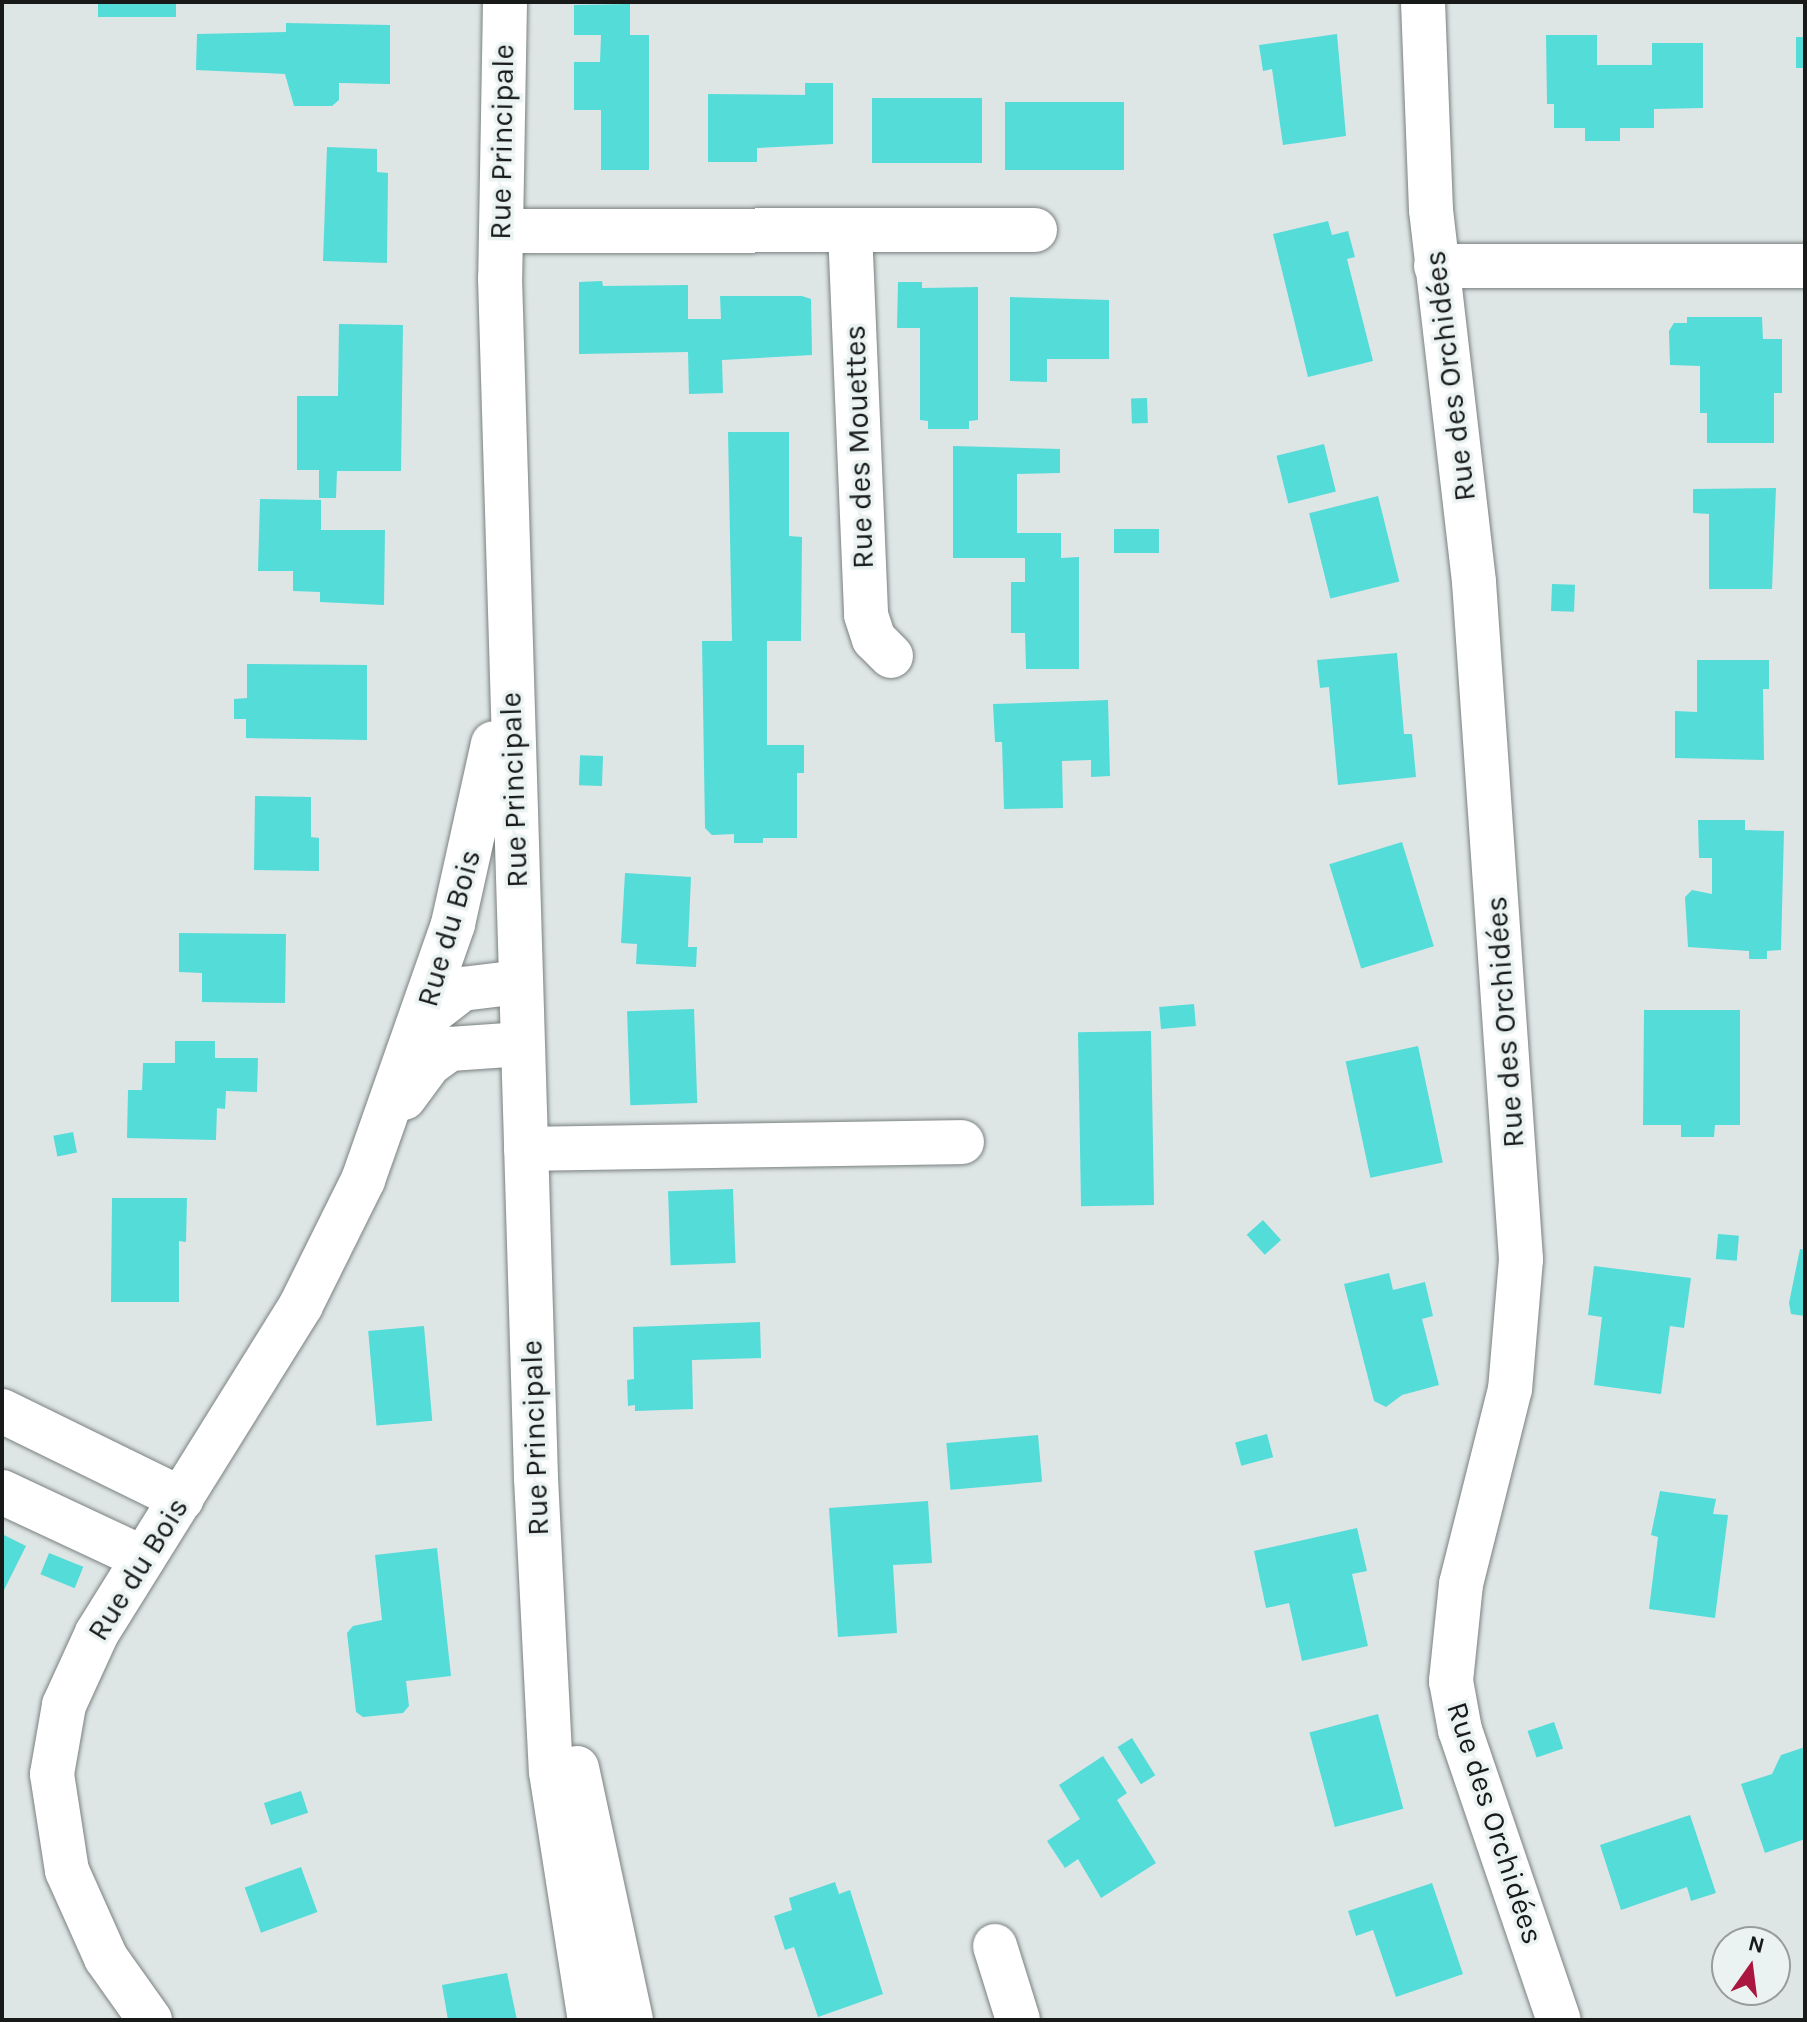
<!DOCTYPE html>
<html>
<head>
<meta charset="utf-8">
<style>
  body { margin:0 }
  #map { position:relative; width:1807px; height:2022px; overflow:hidden; background:#dee5e5; font-family:Karla,sans-serif }
  div>[style] { position:absolute }
  .building>* { inset:0; background:#54dcd9; transform-origin:0 0 }
  .roads { filter:drop-shadow(0 0 2px #7b8181) drop-shadow(0 0 2px #7b8181) }
  .minor>* { height:44px; margin:-22px; padding:0 22px; transform-origin:22px; border-radius:22px; background:#fff }
  span { translate:-50% -50%; white-space:nowrap; text-align:center; line-height:1.15; -webkit-text-stroke:7px #ebf2f2; paint-order:stroke }
  .street-label { font-size:30px; color:#181a1a }
  .frame { position:absolute; inset:0; border:4px solid #181a1a; pointer-events:none }
  .north { position:absolute; left:1711px; top:1926px; width:80px; height:80px; box-sizing:border-box; background:#ebf2f2; border:2px solid #979c9c; border-radius:50%; rotate:14deg; font-size:22px; font-weight:700; line-height:32px; text-align:center; color:#181a1a }
  .north::after { content:''; display:block; margin:auto; width:28px; height:36px; background:#ab1640; clip-path:polygon(50% 0,100% 100%,50% 72%,0 100%) }
</style>
</head>
<body>
<div id="map">
  <div class="building">
    <div style="left:98px;top:2px;width:78px;height:15px"></div>
    <div style="clip-path:polygon(630px 4px,630px 35px,649px 35px,649px 170px,601px 170px,601px 110px,574px 110px,574px 62px,600px 62px,601px 35px,574px 35px,574px 5px)"></div>
    <div style="clip-path:polygon(286px 23px,390px 25px,390px 84px,339px 83px,339px 100px,332px 106px,294px 106px,285px 74px,196px 70px,197px 34px,286px 32px)"></div>
    <div style="clip-path:polygon(1337px 34px,1346px 136px,1283px 145px,1272px 69px,1263px 71px,1259px 45px)"></div>
    <div style="clip-path:polygon(1546px 35px,1597px 35px,1597px 65px,1652px 65px,1652px 43px,1703px 43px,1703px 108px,1654px 109px,1654px 128px,1620px 128px,1620px 141px,1585px 141px,1585px 128px,1554px 128px,1554px 104px,1547px 104px)"></div>
    <div style="left:1796px;top:37px;width:9px;height:31px"></div>
    <div style="clip-path:polygon(805px 83px,833px 83px,833px 144px,757px 148px,757px 162px,708px 162px,708px 94px,805px 95px)"></div>
    <div style="left:872px;top:98px;width:110px;height:65px"></div>
    <div style="left:1124px;top:102px;width:68px;height:119px;rotate:90deg"></div>
    <div style="clip-path:polygon(327px 147px,377px 149px,377px 172px,388px 173px,387px 263px,323px 261px)"></div>
    <div style="clip-path:polygon(1328px 221px,1332px 235px,1348px 231px,1355px 257px,1347px 259px,1373px 361px,1308px 377px,1273px 234px)"></div>
    <div style="clip-path:polygon(602px 281px,603px 286px,688px 285px,688px 319px,721px 319px,720px 296px,802px 296px,811px 299px,812px 355px,722px 360px,723px 393px,689px 394px,688px 352px,579px 354px,579px 282px)"></div>
    <div style="clip-path:polygon(898px 282px,922px 282px,922px 288px,978px 287px,978px 420px,969px 421px,969px 429px,928px 429px,928px 421px,920px 420px,920px 328px,897px 328px)"></div>
    <div style="clip-path:polygon(1010px 297px,1109px 300px,1109px 359px,1047px 359px,1047px 382px,1010px 381px)"></div>
    <div style="clip-path:polygon(1687px 317px,1762px 317px,1763px 339px,1782px 339px,1782px 393px,1774px 393px,1774px 443px,1707px 443px,1707px 413px,1700px 413px,1700px 366px,1670px 365px,1669px 331px,1674px 323px,1687px 323px)"></div>
    <div style="clip-path:polygon(339px 324px,403px 325px,401px 471px,337px 471px,336px 498px,319px 498px,319px 470px,297px 470px,297px 396px,338px 396px)"></div>
    <div style="left:1147px;top:398px;width:25px;height:16px;rotate:88deg"></div>
    <div style="clip-path:polygon(728px 432px,789px 432px,789px 536px,802px 537px,801px 641px,767px 641px,767px 745px,804px 745px,804px 773px,797px 773px,797px 838px,763px 838px,763px 843px,734px 843px,734px 834px,712px 835px,705px 828px,702px 641px,732px 641px)"></div>
    <div style="left:1324px;top:444px;width:49px;height:49px;rotate:76deg"></div>
    <div style="clip-path:polygon(953px 446px,1060px 449px,1060px 473px,1017px 474px,1017px 533px,1061px 533px,1061px 558px,1079px 557px,1079px 669px,1026px 669px,1025px 633px,1011px 633px,1011px 582px,1025px 582px,1025px 558px,953px 558px)"></div>
    <div style="clip-path:polygon(1776px 488px,1772px 589px,1709px 589px,1709px 514px,1693px 513px,1693px 489px)"></div>
    <div style="left:1378px;top:496px;width:88px;height:71px;rotate:76deg"></div>
    <div style="clip-path:polygon(260px 499px,321px 500px,321px 530px,385px 530px,384px 605px,320px 602px,320px 592px,293px 591px,293px 571px,258px 571px)"></div>
    <div style="left:1114px;top:529px;width:45px;height:24px"></div>
    <div style="left:1552px;top:584px;width:23px;height:27px;rotate:2deg"></div>
    <div style="clip-path:polygon(1397px 653px,1404px 734px,1412px 734px,1416px 777px,1338px 785px,1329px 687px,1320px 688px,1317px 660px)"></div>
    <div style="clip-path:polygon(1697px 660px,1769px 660px,1769px 689px,1763px 689px,1764px 760px,1675px 758px,1675px 711px,1697px 712px)"></div>
    <div style="clip-path:polygon(247px 664px,367px 665px,367px 740px,246px 738px,246px 719px,234px 719px,234px 699px,247px 698px)"></div>
    <div style="clip-path:polygon(1108px 700px,1110px 776px,1091px 777px,1091px 760px,1062px 761px,1063px 808px,1004px 809px,1002px 742px,995px 742px,993px 704px)"></div>
    <div style="left:603px;top:756px;width:30px;height:23px;rotate:92deg"></div>
    <div style="clip-path:polygon(255px 796px,311px 797px,311px 837px,319px 838px,319px 871px,254px 870px)"></div>
    <div style="clip-path:polygon(1698px 820px,1745px 820px,1745px 830px,1784px 831px,1781px 950px,1767px 951px,1767px 959px,1749px 959px,1749px 951px,1688px 947px,1685px 897px,1692px 890px,1712px 894px,1712px 858px,1699px 858px)"></div>
    <div style="left:1402px;top:842px;width:109px;height:76px;rotate:73deg"></div>
    <div style="clip-path:polygon(625px 873px,691px 877px,688px 947px,697px 947px,696px 967px,636px 964px,637px 944px,621px 943px)"></div>
    <div style="clip-path:polygon(179px 933px,286px 934px,285px 1003px,202px 1002px,202px 973px,179px 972px)"></div>
    <div style="left:1194px;top:1004px;width:22px;height:35px;rotate:85deg"></div>
    <div style="left:694px;top:1009px;width:94px;height:67px;rotate:88deg"></div>
    <div style="clip-path:polygon(1644px 1010px,1740px 1010px,1740px 1125px,1715px 1125px,1714px 1137px,1681px 1137px,1681px 1125px,1643px 1125px)"></div>
    <div style="left:1151px;top:1031px;width:174px;height:73px;rotate:89deg"></div>
    <div style="clip-path:polygon(175px 1041px,215px 1041px,215px 1058px,258px 1058px,257px 1092px,226px 1091px,225px 1109px,217px 1108px,216px 1140px,127px 1138px,128px 1090px,142px 1090px,143px 1063px,175px 1063px)"></div>
    <div style="left:1418px;top:1046px;width:119px;height:74px;rotate:78deg"></div>
    <div style="left:73px;top:1132px;width:21px;height:20px;rotate:79deg"></div>
    <div style="left:733px;top:1189px;width:74px;height:65px;rotate:88deg"></div>
    <div style="clip-path:polygon(112px 1198px,187px 1198px,186px 1242px,179px 1241px,179px 1302px,111px 1302px)"></div>
    <div style="left:1263px;top:1220px;width:27px;height:22px;rotate:48deg"></div>
    <div style="left:1718px;top:1234px;width:21px;height:25px;rotate:5deg"></div>
    <div style="clip-path:polygon(1800px 1249px,1805px 1250px,1805px 1316px,1791px 1314px,1789px 1303px)"></div>
    <div style="clip-path:polygon(1594px 1266px,1691px 1278px,1684px 1328px,1670px 1326px,1661px 1394px,1594px 1385px,1602px 1317px,1588px 1315px)"></div>
    <div style="clip-path:polygon(1389px 1273px,1393px 1290px,1425px 1282px,1433px 1316px,1422px 1319px,1439px 1385px,1402px 1395px,1386px 1407px,1374px 1401px,1344px 1284px)"></div>
    <div style="clip-path:polygon(760px 1322px,761px 1358px,692px 1360px,693px 1409px,635px 1411px,635px 1405px,628px 1406px,627px 1380px,634px 1379px,633px 1327px)"></div>
    <div style="left:424px;top:1326px;width:95px;height:56px;rotate:85deg"></div>
    <div style="left:1267px;top:1434px;width:24px;height:33px;rotate:75deg"></div>
    <div style="left:1038px;top:1435px;width:47px;height:92px;rotate:85deg"></div>
    <div style="clip-path:polygon(1660px 1491px,1716px 1499px,1713px 1514px,1728px 1515px,1715px 1618px,1649px 1609px,1658px 1537px,1651px 1535px)"></div>
    <div style="clip-path:polygon(928px 1501px,932px 1563px,893px 1565px,897px 1633px,838px 1637px,829px 1508px)"></div>
    <div style="clip-path:polygon(1357px 1528px,1367px 1571px,1352px 1574px,1368px 1646px,1302px 1661px,1289px 1603px,1266px 1608px,1254px 1551px)"></div>
    <div style="clip-path:polygon(2px 1534px,26px 1546px,2px 1594px)"></div>
    <div style="clip-path:polygon(437px 1548px,451px 1676px,406px 1681px,409px 1706px,403px 1713px,363px 1717px,356px 1712px,347px 1633px,353px 1626px,382px 1620px,375px 1555px)"></div>
    <div style="left:49px;top:1553px;width:37px;height:23px;rotate:22deg"></div>
    <div style="left:1378px;top:1714px;width:98px;height:71px;rotate:75deg"></div>
    <div style="left:1554px;top:1722px;width:28px;height:28px;rotate:71deg"></div>
    <div style="left:1132px;top:1738px;width:44px;height:17px;rotate:58deg"></div>
    <div style="clip-path:polygon(1805px 1747px,1805px 1839px,1765px 1853px,1741px 1784px,1772px 1774px,1781px 1755px)"></div>
    <div style="clip-path:polygon(1103px 1756px,1127px 1793px,1117px 1800px,1156px 1863px,1101px 1898px,1078px 1859px,1065px 1868px,1047px 1841px,1080px 1819px,1059px 1785px)"></div>
    <div style="left:301px;top:1791px;width:23px;height:39px;rotate:72deg"></div>
    <div style="clip-path:polygon(1690px 1815px,1716px 1893px,1691px 1901px,1687px 1887px,1621px 1910px,1600px 1845px)"></div>
    <div style="left:301px;top:1867px;width:48px;height:60px;rotate:70deg"></div>
    <div style="clip-path:polygon(835px 1882px,839px 1894px,850px 1890px,883px 1994px,818px 2017px,794px 1947px,785px 1950px,774px 1916px,792px 1910px,789px 1898px)"></div>
    <div style="clip-path:polygon(1432px 1883px,1463px 1974px,1396px 1997px,1373px 1930px,1356px 1936px,1348px 1911px)"></div>
    <div style="clip-path:polygon(507px 1973px,517px 2020px,448px 2020px,442px 1985px)"></div>
  </div>
  <div class="roads">
    <div class="minor">
      <div style="left:505px;top:2px;width:276px;rotate:91deg"></div>
      <div style="left:500px;top:278px;width:1201px;rotate:88.28deg"></div>
      <div style="left:536px;top:1478px;width:294px;rotate:87.1deg"></div>
      <div style="left:551px;top:1772px;width:251px;rotate:81.1deg"></div>
      <div style="left:1423px;top:2px;width:208px;rotate:87.8deg"></div>
      <div style="left:1431px;top:210px;width:374px;rotate:83.4deg"></div>
      <div style="left:1474px;top:582px;width:679px;rotate:86.03deg"></div>
      <div style="left:1521px;top:1259px;width:130px;rotate:94.8deg"></div>
      <div style="left:1510px;top:1389px;width:201px;rotate:104.1deg"></div>
      <div style="left:1461px;top:1584px;width:98px;rotate:95.9deg"></div>
      <div style="left:1451px;top:1681px;width:50px;rotate:79.6deg"></div>
      <div style="left:1460px;top:1730px;width:306px;rotate:71.2deg"></div>
      <div style="left:850px;top:230px;width:385px;rotate:87.6deg"></div>
      <div style="left:866px;top:615px;width:25px;rotate:72deg"></div>
      <div style="left:874px;top:639px;width:24px;rotate:45deg"></div>
      <div style="left:501px;top:231px;width:534px;rotate:-0.11deg"></div>
      <div style="left:1436px;top:266px;width:369px"></div>
      <div style="left:422px;top:1020px;width:51px;rotate:-37.8deg"></div>
      <div style="left:462px;top:989px;width:58px;rotate:-6.9deg"></div>
      <div style="left:404px;top:1098px;width:42px;rotate:-53.7deg"></div>
      <div style="left:429px;top:1064px;width:26px;rotate:-36deg"></div>
      <div style="left:450px;top:1049px;width:72px;rotate:-4deg"></div>
      <div style="left:526px;top:1149px;width:436px;rotate:-0.9deg"></div>
      <div style="left:2px;top:1411px;width:200px;rotate:26.1deg"></div>
      <div style="left:2px;top:1492px;width:156px;rotate:25.1deg"></div>
      <div style="left:577px;top:1768px;width:258px;rotate:77.9deg"></div>
      <div style="left:995px;top:1946px;width:77px;rotate:72.7deg"></div>
      <div style="left:150px;top:2020px;width:76px;rotate:-125.4deg"></div>
      <div style="left:106px;top:1958px;width:95px;rotate:-114.1deg"></div>
      <div style="left:67px;top:1871px;width:98px;rotate:-98.8deg"></div>
      <div style="left:52px;top:1774px;width:70px;rotate:-80.1deg"></div>
      <div style="left:64px;top:1705px;width:79px;rotate:-65.4deg"></div>
      <div style="left:97px;top:1633px;width:386px;rotate:-58.1deg"></div>
      <div style="left:301px;top:1305px;width:140px;rotate:-63.6deg"></div>
      <div style="left:363px;top:1180px;width:271px;rotate:-70.6deg"></div>
      <div style="left:453px;top:924px;width:185px;rotate:-77.5deg"></div>
    </div>
  </div>
  <div class="street-label">
    <span style="left:502px;top:142px;rotate:-89deg">Rue Principale</span>
    <span style="left:1450px;top:376px;rotate:-97deg">Rue des Orchidées</span>
    <span style="left:859px;top:447px;rotate:-92deg">Rue des Mouettes</span>
    <span style="left:514px;top:790px;rotate:-92deg">Rue Principale</span>
    <span style="left:449px;top:928px;rotate:-74deg">Rue du Bois</span>
    <span style="left:1505px;top:1022px;rotate:-94deg">Rue des Orchidées</span>
    <span style="left:535px;top:1438px;rotate:-92deg">Rue Principale</span>
    <span style="left:138px;top:1569px;rotate:-58deg">Rue du Bois</span>
    <span style="left:1495px;top:1823px;rotate:72deg">Rue des Orchidées</span>
  </div>
  <div class="frame"></div>
  <div class="north">N</div>
</div>
</body>
</html>
